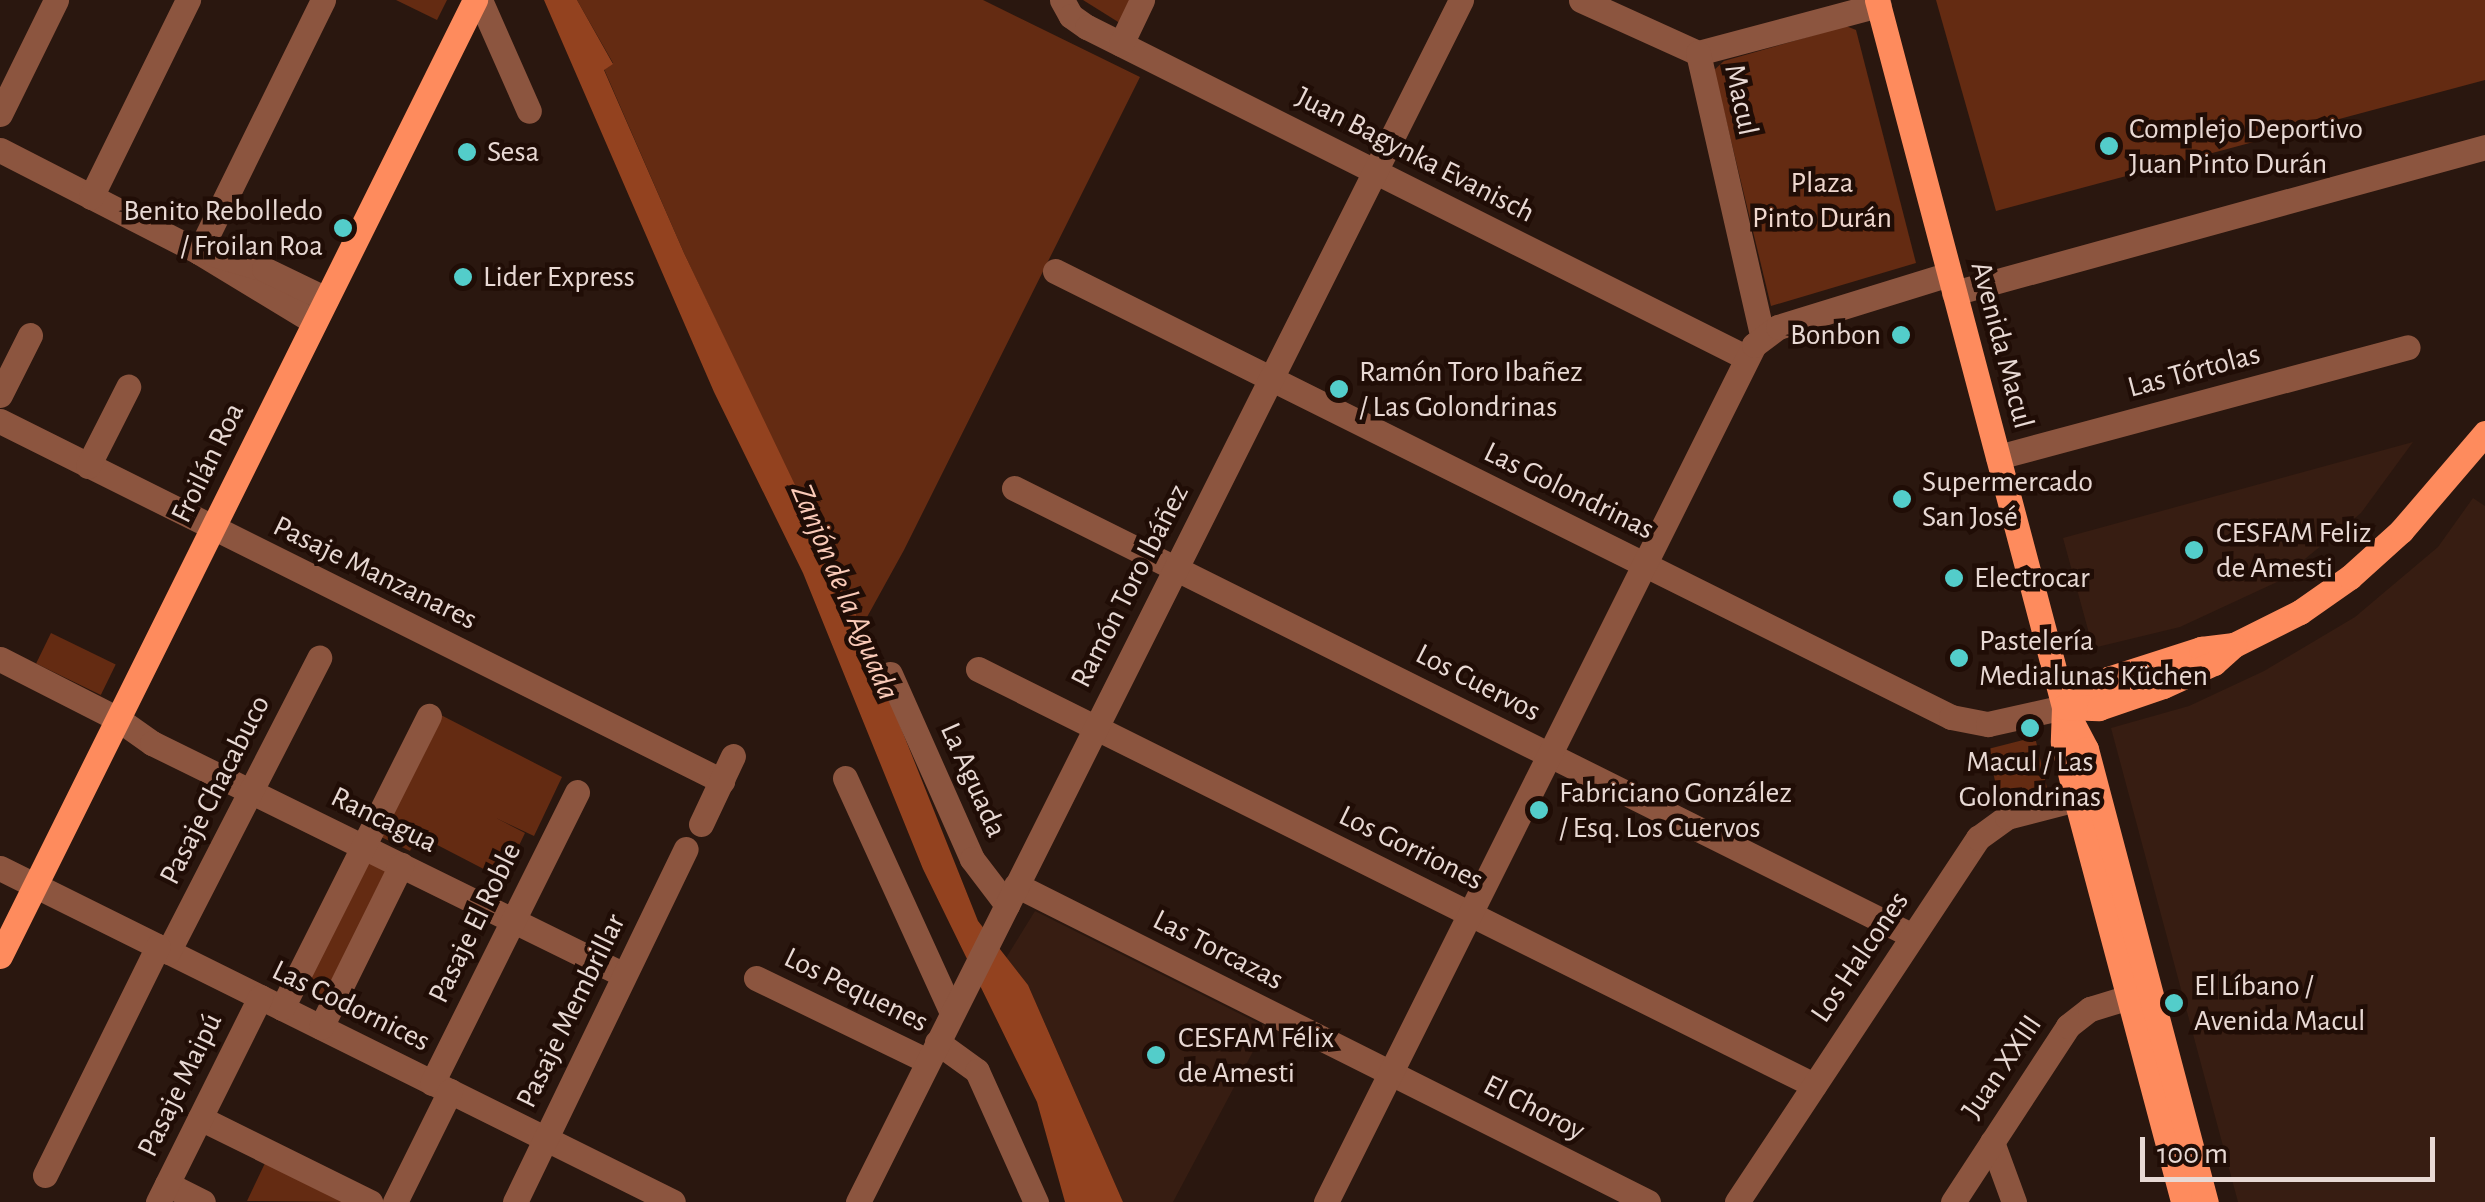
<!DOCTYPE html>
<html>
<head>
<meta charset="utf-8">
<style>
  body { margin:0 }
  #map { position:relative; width:2485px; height:1202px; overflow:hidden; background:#2a170f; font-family:"Alegreya Sans",sans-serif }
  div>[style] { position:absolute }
  .built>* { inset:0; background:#371d12 }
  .green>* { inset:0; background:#642b12; transform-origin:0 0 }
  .water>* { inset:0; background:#93421f }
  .minor>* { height:25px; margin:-12.5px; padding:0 12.5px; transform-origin:12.5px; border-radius:12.5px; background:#8c553f }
  .major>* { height:25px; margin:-12.5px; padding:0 12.5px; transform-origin:12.5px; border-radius:12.5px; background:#fe8b5d }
  .dots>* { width:28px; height:28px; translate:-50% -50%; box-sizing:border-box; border:5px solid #200d06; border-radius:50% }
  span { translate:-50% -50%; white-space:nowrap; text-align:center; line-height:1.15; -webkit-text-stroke:9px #200d06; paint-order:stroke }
  .street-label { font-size:30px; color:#e8d9d4 }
  .poi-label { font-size:30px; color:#e8d9d4 }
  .left { translate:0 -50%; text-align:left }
  .right { translate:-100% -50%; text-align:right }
  .park-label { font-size:30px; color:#efd7ce }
  .water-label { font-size:32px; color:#f9cab8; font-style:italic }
  .scale { position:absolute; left:2140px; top:1137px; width:295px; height:45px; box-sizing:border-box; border:5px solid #e8d9d4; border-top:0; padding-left:12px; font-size:30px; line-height:35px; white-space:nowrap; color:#e8d9d4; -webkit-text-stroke:8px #200d06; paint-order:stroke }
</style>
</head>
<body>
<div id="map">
  <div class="built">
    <div style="clip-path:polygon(2413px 442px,2361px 513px,2277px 582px,2180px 627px,2093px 648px,2063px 538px)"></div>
    <div style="clip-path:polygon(2473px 498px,2485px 506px,2485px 1202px,2238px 1202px,2111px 728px,2189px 706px,2264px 671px,2355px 617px,2438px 547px)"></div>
    <div style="clip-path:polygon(1035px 911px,1266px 1027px,1173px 1202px,1123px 1202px,1028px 985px,1006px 958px)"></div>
  </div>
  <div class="green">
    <div style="clip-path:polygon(396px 0,447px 0,437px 20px)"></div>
    <div style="clip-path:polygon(577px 0,983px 0,1140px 77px,904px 550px,861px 628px,684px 253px,604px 69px,613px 63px)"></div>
    <div style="clip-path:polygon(1083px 0,1134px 0,1123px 25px)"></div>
    <div style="clip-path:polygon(1936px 0,2485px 0,2485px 80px,1996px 211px)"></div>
    <div style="clip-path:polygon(1846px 26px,1856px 30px,1916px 263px,1771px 306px,1714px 70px,1724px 61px)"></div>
    <div style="left:51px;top:633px;width:72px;height:34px;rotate:26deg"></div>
    <div style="clip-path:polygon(435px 712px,562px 777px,534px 836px,496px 818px,525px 833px,503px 879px,418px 835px,410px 851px,375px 834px)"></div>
    <div style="clip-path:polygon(2035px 737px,2047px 788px,1978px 809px,1995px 781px,1988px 749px)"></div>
    <div style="clip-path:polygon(364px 862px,388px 869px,327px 999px,301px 986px)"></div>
    <div style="clip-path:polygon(266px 1161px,350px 1202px,247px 1201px)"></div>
  </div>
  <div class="water">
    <div style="clip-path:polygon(544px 0,577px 0,613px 64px,604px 70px,684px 253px,850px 600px,978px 921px,1028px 985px,1123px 1202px,1065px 1202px,1037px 1102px,923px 869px,803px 573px,714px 392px)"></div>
  </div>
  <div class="minor">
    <div style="left:480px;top:0;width:121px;rotate:66.2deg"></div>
    <div style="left:1062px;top:0;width:18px;rotate:61deg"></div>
    <div style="left:1071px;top:16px;width:19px;rotate:35deg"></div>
    <div style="left:1087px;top:27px;width:738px;rotate:26.63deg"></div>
    <div style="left:1581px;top:0;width:128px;rotate:24.4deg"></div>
    <div style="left:1698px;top:53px;width:187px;rotate:-14.9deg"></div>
    <div style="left:1121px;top:44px;width:49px;rotate:-64.5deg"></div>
    <div style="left:1698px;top:53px;width:289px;rotate:77.2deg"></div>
    <div style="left:0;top:114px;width:127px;rotate:-63.8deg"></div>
    <div style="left:0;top:150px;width:224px;rotate:27.1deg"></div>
    <div style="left:199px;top:252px;width:135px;rotate:31.3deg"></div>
    <div style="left:91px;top:197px;width:220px;rotate:-63.8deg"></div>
    <div style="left:199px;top:252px;width:281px;rotate:-63.8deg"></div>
    <div style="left:213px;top:254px;width:53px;rotate:16.4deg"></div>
    <div style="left:264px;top:269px;width:69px;rotate:25.8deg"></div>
    <div style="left:1055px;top:271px;width:1001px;rotate:26.46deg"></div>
    <div style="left:1951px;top:717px;width:38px;rotate:11deg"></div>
    <div style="left:1988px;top:724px;width:78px;rotate:-12.6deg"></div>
    <div style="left:1954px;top:293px;width:551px;rotate:-15.37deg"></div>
    <div style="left:0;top:395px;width:67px;rotate:-63.4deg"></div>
    <div style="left:0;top:421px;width:807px;rotate:26.5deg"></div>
    <div style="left:1998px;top:457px;width:424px;rotate:-15deg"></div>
    <div style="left:88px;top:466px;width:89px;rotate:-63.1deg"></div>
    <div style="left:1014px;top:488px;width:1004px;rotate:26.49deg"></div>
    <div style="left:0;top:659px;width:132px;rotate:27deg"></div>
    <div style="left:118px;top:719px;width:42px;rotate:35.2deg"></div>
    <div style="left:152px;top:743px;width:526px;rotate:26.18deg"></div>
    <div style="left:978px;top:669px;width:934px;rotate:26.46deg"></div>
    <div style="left:890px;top:674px;width:202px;rotate:66.1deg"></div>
    <div style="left:972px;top:859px;width:58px;rotate:52.7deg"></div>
    <div style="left:845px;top:778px;width:258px;rotate:65.5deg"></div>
    <div style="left:701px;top:824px;width:75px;rotate:-64.8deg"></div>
    <div style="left:0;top:868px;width:751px;rotate:26.39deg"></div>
    <div style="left:1016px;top:885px;width:707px;rotate:26.64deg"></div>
    <div style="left:168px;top:952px;width:331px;rotate:-62.8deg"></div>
    <div style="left:756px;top:978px;width:191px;rotate:25.8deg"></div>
    <div style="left:282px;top:1008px;width:327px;rotate:-63.3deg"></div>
    <div style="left:321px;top:1027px;width:181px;rotate:-63.7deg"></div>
    <div style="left:937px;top:1042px;width:49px;rotate:35.9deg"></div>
    <div style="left:977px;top:1071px;width:144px;rotate:65.8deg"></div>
    <div style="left:432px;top:1083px;width:325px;rotate:-63.5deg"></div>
    <div style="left:200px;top:1118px;width:190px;rotate:26.3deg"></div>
    <div style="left:1992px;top:1142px;width:64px;rotate:69.9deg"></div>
    <div style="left:45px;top:1175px;width:255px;rotate:-63.7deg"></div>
    <div style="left:167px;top:1184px;width:40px;rotate:26.6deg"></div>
    <div style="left:158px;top:1202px;width:229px;rotate:-63.5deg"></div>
    <div style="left:395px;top:1202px;width:124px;rotate:-63.6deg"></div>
    <div style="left:515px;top:1202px;width:392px;rotate:-64.2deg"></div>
    <div style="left:858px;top:1202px;width:1345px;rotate:-63.36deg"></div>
    <div style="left:1326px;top:1202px;width:958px;rotate:-63.46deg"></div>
    <div style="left:1754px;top:345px;width:30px;rotate:-37deg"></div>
    <div style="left:1778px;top:327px;width:179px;rotate:-17.2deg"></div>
    <div style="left:1737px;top:1202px;width:437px;rotate:-56.5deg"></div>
    <div style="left:1978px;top:838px;width:36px;rotate:-36deg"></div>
    <div style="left:2007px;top:817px;width:71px;rotate:-14.6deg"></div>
    <div style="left:1953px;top:1202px;width:210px;rotate:-56.8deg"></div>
    <div style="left:2068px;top:1026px;width:28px;rotate:-38deg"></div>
    <div style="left:2090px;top:1009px;width:41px;rotate:-17.1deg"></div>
  </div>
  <div class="major">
    <div style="left:1877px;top:0;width:731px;rotate:75.18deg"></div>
    <div style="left:2064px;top:707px;width:35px;rotate:92deg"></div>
    <div style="left:2063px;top:742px;width:58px;rotate:77.2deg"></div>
    <div style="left:2076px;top:799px;width:417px;rotate:75.1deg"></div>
    <div style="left:2064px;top:707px;width:47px;rotate:62.4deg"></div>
    <div style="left:2086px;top:749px;width:469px;rotate:75.2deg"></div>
    <div style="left:2064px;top:707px;width:52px;rotate:-32.5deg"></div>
    <div style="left:2108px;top:679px;width:98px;rotate:-17.9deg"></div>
    <div style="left:2201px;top:649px;width:33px;rotate:-7deg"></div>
    <div style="left:2234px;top:645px;width:74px;rotate:-26.6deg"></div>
    <div style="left:2300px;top:612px;width:61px;rotate:-35deg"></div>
    <div style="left:2350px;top:577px;width:69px;rotate:-42deg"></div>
    <div style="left:2401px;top:531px;width:129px;rotate:-49.4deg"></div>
    <div style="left:2064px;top:707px;width:35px;rotate:2deg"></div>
    <div style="left:2099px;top:708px;width:68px;rotate:-19deg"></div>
    <div style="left:2163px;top:686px;width:56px;rotate:-24.3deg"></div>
    <div style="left:2214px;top:663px;width:27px;rotate:-42deg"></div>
    <div style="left:0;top:956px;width:1068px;rotate:-63.58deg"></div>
  </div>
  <div class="dots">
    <div style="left:2109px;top:146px;background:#53cdca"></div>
    <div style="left:467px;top:152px;background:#53cdca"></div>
    <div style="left:343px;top:228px;background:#53cdca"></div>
    <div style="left:463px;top:277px;background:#53cdca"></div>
    <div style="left:1901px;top:335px;background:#53cdca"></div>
    <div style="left:1339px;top:389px;background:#53cdca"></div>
    <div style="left:1902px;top:499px;background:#53cdca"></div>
    <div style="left:2194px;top:550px;background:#53cdca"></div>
    <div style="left:1954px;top:578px;background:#53cdca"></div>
    <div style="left:1959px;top:658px;background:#53cdca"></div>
    <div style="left:2030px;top:728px;background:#53cdca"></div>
    <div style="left:1539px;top:810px;background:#53cdca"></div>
    <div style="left:2174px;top:1003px;background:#53cdca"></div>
    <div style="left:1156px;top:1055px;background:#53cdca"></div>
  </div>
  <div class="street-label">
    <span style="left:1741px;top:100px;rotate:78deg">Macul</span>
    <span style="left:1415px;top:155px;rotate:27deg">Juan Bagynka Evanisch</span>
    <span style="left:2002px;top:345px;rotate:75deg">Avenida Macul</span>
    <span style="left:2194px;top:371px;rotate:-15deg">Las Tórtolas</span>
    <span style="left:208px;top:463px;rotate:-64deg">Froilán Roa</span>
    <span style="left:1569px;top:491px;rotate:26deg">Las Golondrinas</span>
    <span style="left:375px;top:573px;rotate:26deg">Pasaje Manzanares</span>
    <span style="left:1130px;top:586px;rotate:-63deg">Ramón Toro Ibáñez</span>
    <span style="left:1478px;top:683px;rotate:27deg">Los Cuervos</span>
    <span style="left:973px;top:780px;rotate:66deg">La Aguada</span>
    <span style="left:215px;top:790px;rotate:-63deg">Pasaje Chacabuco</span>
    <span style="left:384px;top:820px;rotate:26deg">Rancagua</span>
    <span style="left:1411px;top:848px;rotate:26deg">Los Gorriones</span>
    <span style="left:475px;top:923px;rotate:-64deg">Pasaje El Roble</span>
    <span style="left:1218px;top:950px;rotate:27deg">Las Torcazas</span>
    <span style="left:1860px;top:957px;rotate:-56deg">Los Halcones</span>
    <span style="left:856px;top:990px;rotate:26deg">Los Pequenes</span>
    <span style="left:351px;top:1006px;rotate:26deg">Las Codornices</span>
    <span style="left:571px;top:1011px;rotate:-64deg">Pasaje Membrillar</span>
    <span style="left:2002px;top:1067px;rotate:-56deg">Juan XXIII</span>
    <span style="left:180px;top:1085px;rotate:-64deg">Pasaje Maipú</span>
    <span style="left:1534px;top:1108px;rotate:27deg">El Choroy</span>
  </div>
  <div class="poi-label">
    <span class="left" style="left:2129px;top:146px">Complejo Deportivo<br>Juan Pinto Durán</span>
    <span class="left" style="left:487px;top:152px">Sesa</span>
    <span class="right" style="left:323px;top:228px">Benito Rebolledo<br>/ Froilan Roa</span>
    <span class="left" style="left:483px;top:277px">Lider Express</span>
    <span class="right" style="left:1881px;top:335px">Bonbon</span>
    <span class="left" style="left:1359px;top:389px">Ramón Toro Ibañez<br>/ Las Golondrinas</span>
    <span class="left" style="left:1922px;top:499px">Supermercado<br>San José</span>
    <span class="left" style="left:2216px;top:550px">CESFAM Feliz<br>de Amesti</span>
    <span class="left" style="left:1974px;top:578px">Electrocar</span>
    <span class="left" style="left:1979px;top:658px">Pastelería<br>Medialunas Küchen</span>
    <span style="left:2030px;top:779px">Macul / Las<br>Golondrinas</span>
    <span class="left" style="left:1559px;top:810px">Fabriciano González<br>/ Esq. Los Cuervos</span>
    <span class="left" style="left:2194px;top:1003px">El Líbano /<br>Avenida Macul</span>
    <span class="left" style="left:1178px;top:1055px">CESFAM Félix<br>de Amesti</span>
  </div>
  <div class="park-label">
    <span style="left:1822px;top:200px">Plaza<br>Pinto Durán</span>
  </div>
  <div class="water-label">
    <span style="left:845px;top:592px;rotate:67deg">Zanjón de la Aguada</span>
  </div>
  <div class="scale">100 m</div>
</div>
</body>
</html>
